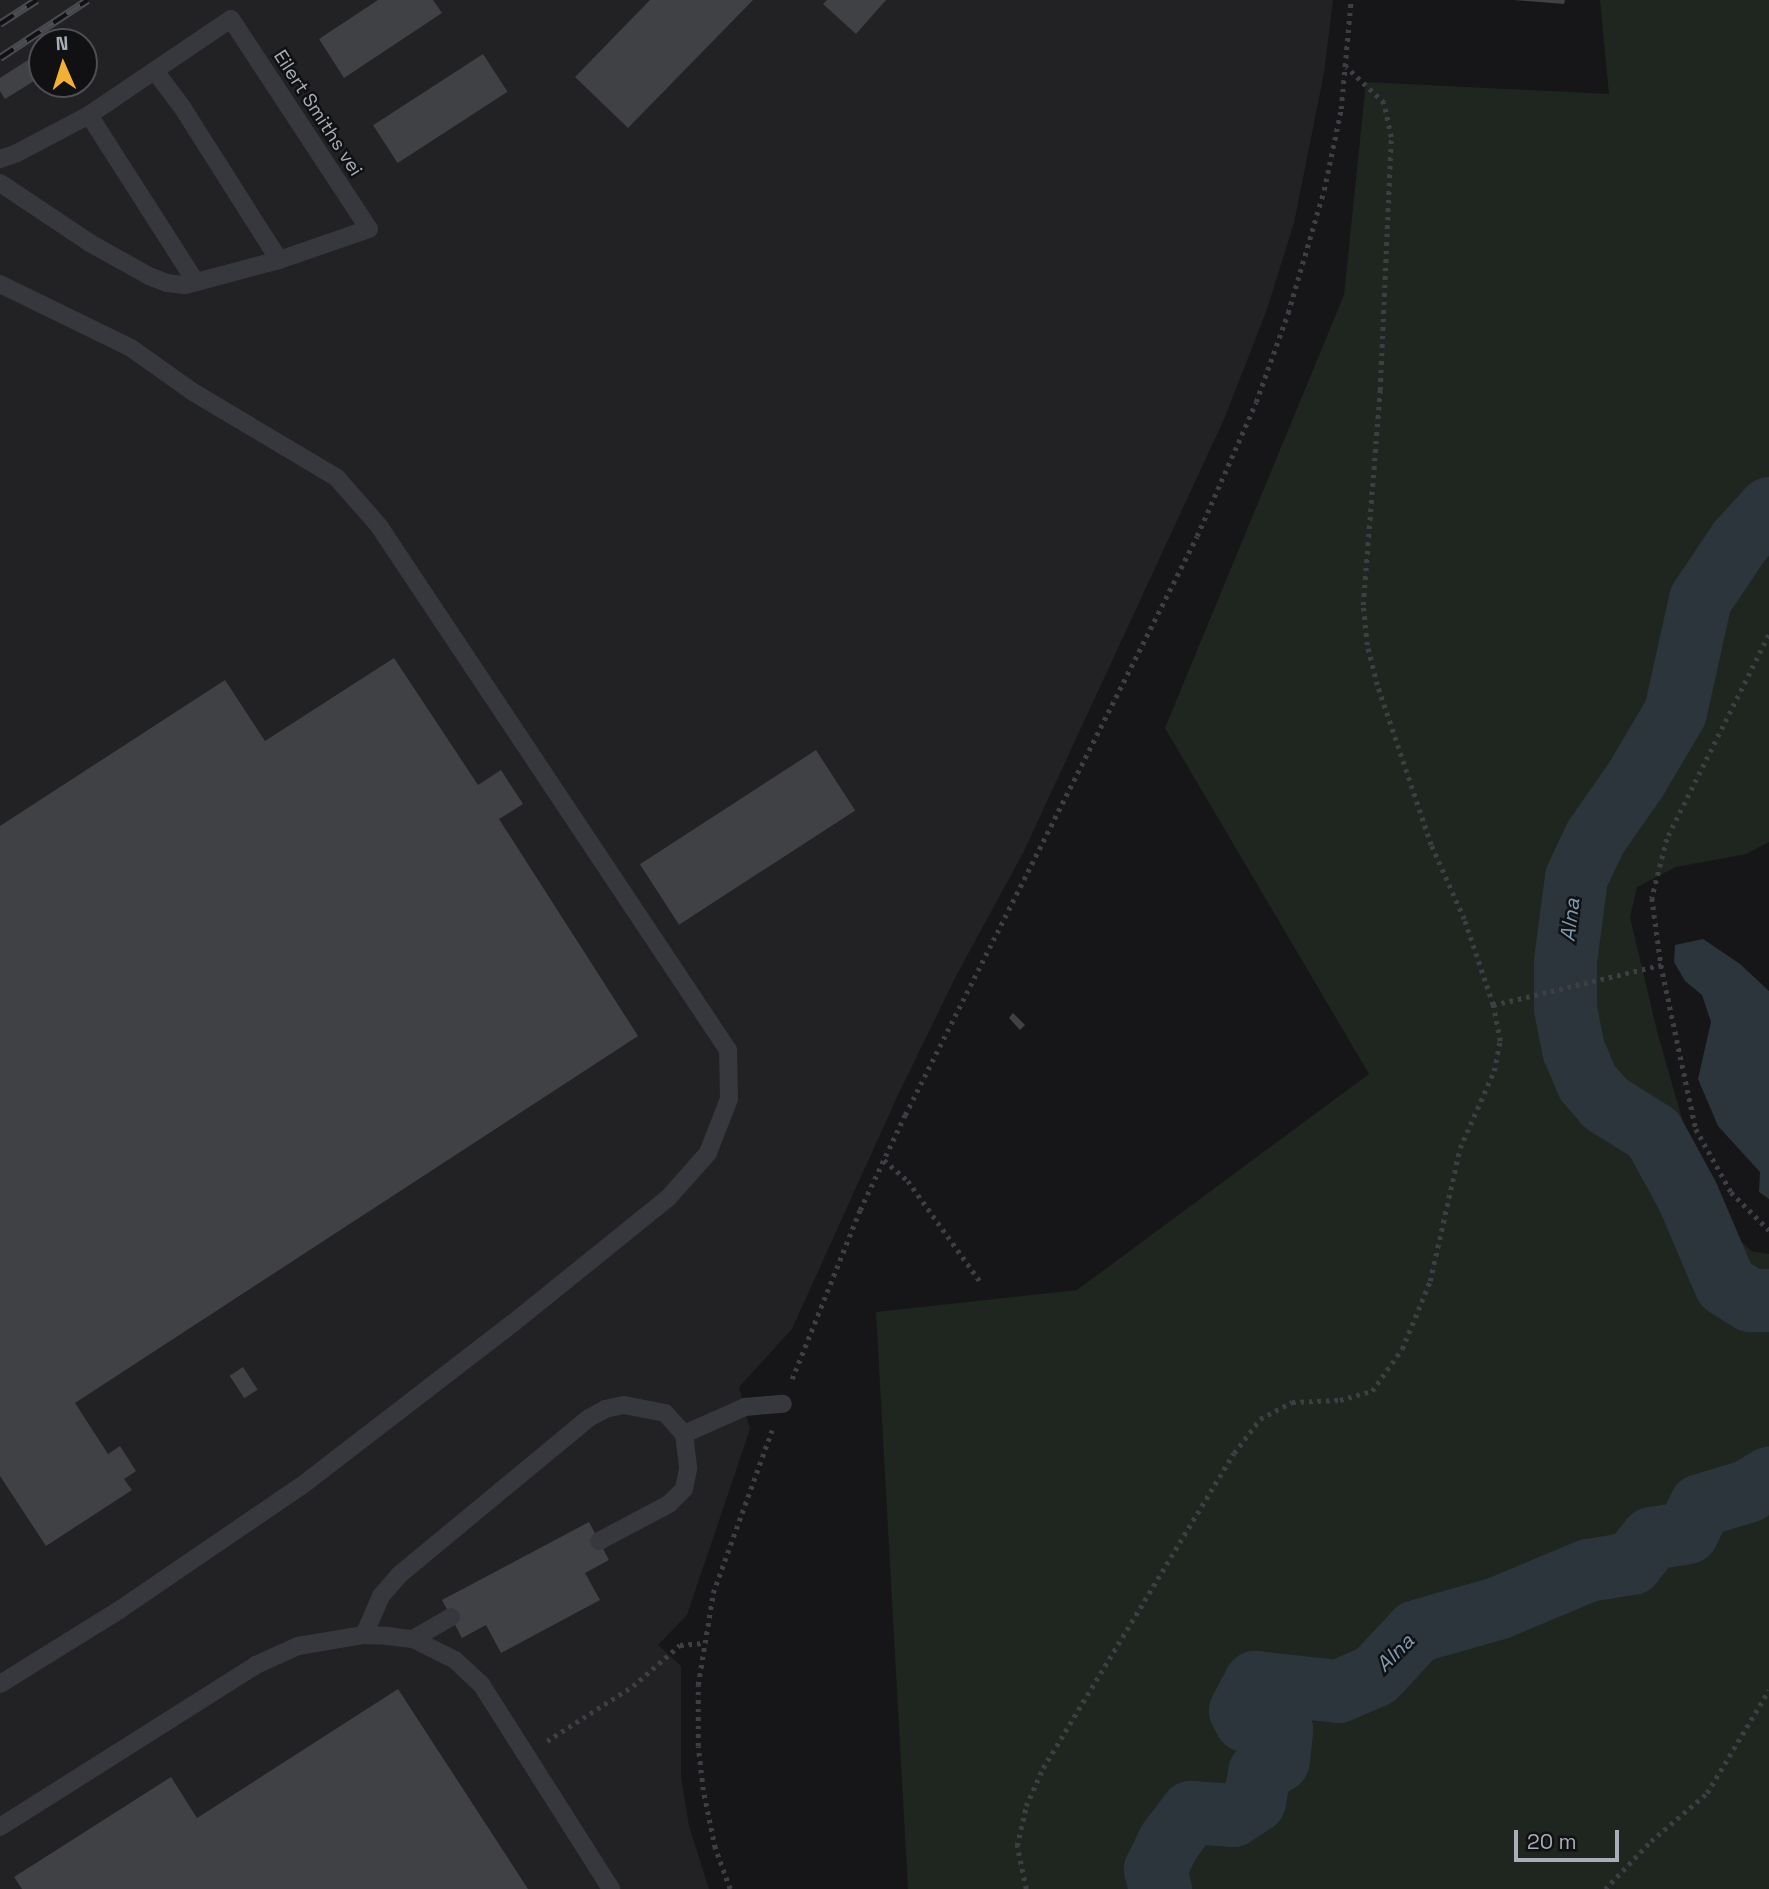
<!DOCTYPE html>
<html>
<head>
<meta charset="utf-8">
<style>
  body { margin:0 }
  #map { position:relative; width:1769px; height:1889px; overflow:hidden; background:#161618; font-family:"Space Grotesk",sans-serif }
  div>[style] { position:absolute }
  .built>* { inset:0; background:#222225 }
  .green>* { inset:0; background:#1e261f }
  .water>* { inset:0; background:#2c353c }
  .river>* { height:63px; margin:-31.5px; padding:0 31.5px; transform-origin:31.5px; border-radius:31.5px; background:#2c353c }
  .building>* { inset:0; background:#404145; transform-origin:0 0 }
  .path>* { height:4.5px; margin-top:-2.25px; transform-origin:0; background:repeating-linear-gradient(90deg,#3d3f44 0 3.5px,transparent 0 8.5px) }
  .lane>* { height:18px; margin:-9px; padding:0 9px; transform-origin:9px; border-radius:9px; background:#37383d }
  .rail>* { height:8px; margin-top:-4px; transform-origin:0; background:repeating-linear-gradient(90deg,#111113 0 16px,#4a4c52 0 32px); box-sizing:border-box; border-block:2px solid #4a4c52 }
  span { translate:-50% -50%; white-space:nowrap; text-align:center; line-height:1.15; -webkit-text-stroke:5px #111113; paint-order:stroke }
  .street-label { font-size:19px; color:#a8adb8 }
  .water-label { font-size:21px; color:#7f9bb3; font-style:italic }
  .north { position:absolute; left:28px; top:28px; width:70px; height:70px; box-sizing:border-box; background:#111113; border:2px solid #4d4f55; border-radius:50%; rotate:357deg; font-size:19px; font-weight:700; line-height:28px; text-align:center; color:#a8adb8 }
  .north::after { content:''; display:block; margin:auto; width:24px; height:32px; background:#f2b134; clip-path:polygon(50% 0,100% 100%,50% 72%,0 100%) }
  .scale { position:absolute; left:1514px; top:1830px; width:105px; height:32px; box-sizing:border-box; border:4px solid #a8adb8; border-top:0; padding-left:9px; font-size:21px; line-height:24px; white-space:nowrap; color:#a8adb8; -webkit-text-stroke:5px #111113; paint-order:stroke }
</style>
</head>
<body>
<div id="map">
  <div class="built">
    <div style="clip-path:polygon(evenodd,0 0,1333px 0,1324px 73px,1294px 223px,1267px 309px,1225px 417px,1024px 851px,955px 978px,898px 1095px,792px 1329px,739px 1387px,750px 1429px,687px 1615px,658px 1645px,681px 1666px,681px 1777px,689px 1826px,709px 1889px,0 1889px,0 0,42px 42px,84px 42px,84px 84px,42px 84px,42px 42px)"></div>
  </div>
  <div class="green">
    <div style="clip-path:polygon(1600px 0,1769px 0,1769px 842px,1746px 854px,1676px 867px,1637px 887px,1630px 917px,1657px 1031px,1708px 1210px,1751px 1251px,1769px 1254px,1769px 1889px,908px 1889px,876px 1312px,1077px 1290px,1369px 1074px,1165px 728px,1344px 295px,1366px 82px,1609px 94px)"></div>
  </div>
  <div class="water">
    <div style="clip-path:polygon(1703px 939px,1740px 964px,1769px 991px,1769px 1199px,1759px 1192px,1760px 1172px,1718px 1126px,1698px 1079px,1711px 1022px,1702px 995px,1685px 981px,1674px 962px,1675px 945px)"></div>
  </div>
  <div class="river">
    <div style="left:1769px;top:508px;width:45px;rotate:132.3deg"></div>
    <div style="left:1739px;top:541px;width:70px;rotate:123.9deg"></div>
    <div style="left:1700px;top:599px;width:116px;rotate:102.5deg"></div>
    <div style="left:1675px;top:712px;width:77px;rotate:120.6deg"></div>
    <div style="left:1636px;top:778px;width:72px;rotate:124.8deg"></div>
    <div style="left:1595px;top:837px;width:44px;rotate:115.4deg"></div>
    <div style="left:1576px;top:877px;width:85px;rotate:97.5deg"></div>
    <div style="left:1565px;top:961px;width:47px;rotate:90deg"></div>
    <div style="left:1565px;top:1008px;width:42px;rotate:79deg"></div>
    <div style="left:1573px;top:1049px;width:36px;rotate:67deg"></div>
    <div style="left:1587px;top:1082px;width:28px;rotate:49deg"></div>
    <div style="left:1605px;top:1103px;width:57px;rotate:32deg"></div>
    <div style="left:1653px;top:1133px;width:71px;rotate:61.3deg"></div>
    <div style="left:1687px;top:1195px;width:97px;rotate:66.9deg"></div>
    <div style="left:1725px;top:1284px;width:30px;rotate:33deg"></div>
    <div style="left:1750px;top:1300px;width:19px"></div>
    <div style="left:1160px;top:1889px;width:21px;rotate:-104deg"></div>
    <div style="left:1155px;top:1869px;width:30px;rotate:-64deg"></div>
    <div style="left:1168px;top:1842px;width:38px;rotate:-53deg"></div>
    <div style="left:1191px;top:1812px;width:42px;rotate:4.1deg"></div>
    <div style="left:1233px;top:1815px;width:25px;rotate:-34deg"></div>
    <div style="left:1254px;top:1801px;width:29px;rotate:-80deg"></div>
    <div style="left:1259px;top:1772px;width:22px;rotate:-32deg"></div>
    <div style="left:1278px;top:1760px;width:31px;rotate:-84deg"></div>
    <div style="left:1281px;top:1729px;width:37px;rotate:-166deg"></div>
    <div style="left:1245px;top:1720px;width:11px;rotate:-117deg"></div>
    <div style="left:1240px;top:1710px;width:32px;rotate:-62deg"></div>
    <div style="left:1255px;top:1682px;width:83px;rotate:6.2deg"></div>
    <div style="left:1338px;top:1691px;width:40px;rotate:-23.4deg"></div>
    <div style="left:1375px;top:1675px;width:60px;rotate:-47deg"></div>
    <div style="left:1416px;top:1631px;width:84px;rotate:-15.9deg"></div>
    <div style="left:1497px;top:1608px;width:99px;rotate:-22.7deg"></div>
    <div style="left:1588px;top:1570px;width:44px;rotate:-9.2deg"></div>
    <div style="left:1631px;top:1563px;width:32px;rotate:-51deg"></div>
    <div style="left:1651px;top:1538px;width:36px;rotate:-9deg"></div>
    <div style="left:1687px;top:1532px;width:30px;rotate:-64deg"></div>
    <div style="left:1700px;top:1505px;width:49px;rotate:-16.6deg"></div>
    <div style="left:1747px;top:1491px;width:26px;rotate:-31deg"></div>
  </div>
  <div class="building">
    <div style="clip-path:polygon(378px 0,433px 0,442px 13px,344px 78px,319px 39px)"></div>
    <div style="clip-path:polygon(650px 0,753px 0,628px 128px,575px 77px)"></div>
    <div style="clip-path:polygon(827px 0,886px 0,856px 34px,823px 4px)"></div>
    <div style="clip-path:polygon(1514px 0,1565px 0,1564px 4px)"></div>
    <div style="clip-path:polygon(42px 51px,42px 76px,5px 99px,0 91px,0 78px)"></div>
    <div style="left:483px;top:54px;width:45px;height:131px;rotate:57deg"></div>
    <div style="clip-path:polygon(394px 658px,478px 785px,501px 770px,523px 804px,499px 819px,638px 1036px,75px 1403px,108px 1454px,120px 1446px,136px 1471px,124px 1479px,132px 1490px,46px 1546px,0 1476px,0 826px,225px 680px,265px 741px)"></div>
    <div style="left:816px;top:750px;width:72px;height:210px;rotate:57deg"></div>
    <div style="clip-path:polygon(1013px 1013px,1025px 1025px,1020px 1030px,1009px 1018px)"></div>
    <div style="left:243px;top:1367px;width:27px;height:16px;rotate:57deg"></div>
    <div style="clip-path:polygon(589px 1522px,609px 1560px,585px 1573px,600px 1600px,501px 1653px,486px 1625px,462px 1638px,442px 1600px)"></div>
    <div style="clip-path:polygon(398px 1689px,528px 1889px,22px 1889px,14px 1877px,171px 1777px,197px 1818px)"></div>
  </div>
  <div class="path">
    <div style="left:1769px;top:635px;width:228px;rotate:116.6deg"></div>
    <div style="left:1667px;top:839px;width:61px;rotate:104.3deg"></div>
    <div style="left:1652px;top:898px;width:68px;rotate:82.3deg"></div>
    <div style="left:1661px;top:965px;width:168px;rotate:78deg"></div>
    <div style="left:1696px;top:1129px;width:72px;rotate:60.9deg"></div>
    <div style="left:1731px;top:1192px;width:54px;rotate:45deg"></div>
    <div style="left:1493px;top:1005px;width:173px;rotate:-13.4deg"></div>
    <div style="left:884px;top:1160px;width:32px;rotate:41deg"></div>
    <div style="left:908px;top:1181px;width:127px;rotate:54.3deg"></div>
    <div style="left:792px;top:1379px;width:182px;rotate:-68.1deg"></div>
    <div style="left:860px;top:1210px;width:105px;rotate:-64.7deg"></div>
    <div style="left:905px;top:1115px;width:648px;rotate:-63.24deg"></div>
    <div style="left:1197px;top:536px;width:146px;rotate:-66.2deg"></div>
    <div style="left:1256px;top:402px;width:95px;rotate:-70.2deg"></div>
    <div style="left:1288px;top:313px;width:128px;rotate:-73.7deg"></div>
    <div style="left:1324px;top:190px;width:83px;rotate:-78.1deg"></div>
    <div style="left:1341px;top:109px;width:109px;rotate:-84.8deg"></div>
    <div style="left:547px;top:1741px;width:102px;rotate:-32.6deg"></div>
    <div style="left:633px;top:1686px;width:62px;rotate:-41.1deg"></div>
    <div style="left:680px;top:1645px;width:23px;rotate:-5deg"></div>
    <div style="left:730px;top:1889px;width:44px;rotate:-110.1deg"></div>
    <div style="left:715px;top:1848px;width:59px;rotate:-101.7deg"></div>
    <div style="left:703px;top:1790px;width:44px;rotate:-96.5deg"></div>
    <div style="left:698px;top:1746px;width:61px;rotate:-90deg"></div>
    <div style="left:698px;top:1685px;width:93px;rotate:-80.7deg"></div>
    <div style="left:713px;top:1593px;width:173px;rotate:-70.1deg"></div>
    <div style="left:1026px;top:1889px;width:44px;rotate:-101.8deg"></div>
    <div style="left:1017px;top:1846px;width:41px;rotate:-77.3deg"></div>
    <div style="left:1026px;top:1806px;width:42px;rotate:-65.9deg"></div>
    <div style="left:1043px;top:1768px;width:368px;rotate:-58.8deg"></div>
    <div style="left:1234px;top:1453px;width:43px;rotate:-52.6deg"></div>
    <div style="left:1260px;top:1419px;width:36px;rotate:-28deg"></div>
    <div style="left:1292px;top:1402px;width:48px;rotate:-2.4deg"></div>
    <div style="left:1340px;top:1400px;width:33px;rotate:-16deg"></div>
    <div style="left:1372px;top:1391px;width:52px;rotate:-54.5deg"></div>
    <div style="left:1402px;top:1349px;width:74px;rotate:-67.6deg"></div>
    <div style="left:1430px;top:1281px;width:136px;rotate:-77.3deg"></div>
    <div style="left:1460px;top:1148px;width:84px;rotate:-66.2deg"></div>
    <div style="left:1494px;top:1071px;width:31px;rotate:-79deg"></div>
    <div style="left:1500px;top:1041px;width:37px;rotate:-101deg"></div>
    <div style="left:1493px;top:1005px;width:91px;rotate:-108.6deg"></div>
    <div style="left:1464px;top:919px;width:81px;rotate:-114deg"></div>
    <div style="left:1431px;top:845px;width:169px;rotate:-108.6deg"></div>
    <div style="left:1377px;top:685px;width:41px;rotate:-104deg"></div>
    <div style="left:1367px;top:645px;width:40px;rotate:-95.7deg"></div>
    <div style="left:1363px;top:605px;width:216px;rotate:-85.5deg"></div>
    <div style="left:1380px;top:390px;width:253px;rotate:-87.5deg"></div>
    <div style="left:1391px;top:137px;width:35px;rotate:-102deg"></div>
    <div style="left:1384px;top:103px;width:52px;rotate:-136.5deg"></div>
    <div style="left:1605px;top:1889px;width:66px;rotate:-46.2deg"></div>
    <div style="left:1651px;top:1841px;width:74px;rotate:-40.6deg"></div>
    <div style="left:1707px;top:1793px;width:120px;rotate:-59deg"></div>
  </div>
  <div class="lane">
    <div style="left:155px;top:71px;width:45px;rotate:53.1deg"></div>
    <div style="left:182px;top:107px;width:181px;rotate:57.6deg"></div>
    <div style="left:89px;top:115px;width:198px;rotate:57.4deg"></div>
    <div style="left:0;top:159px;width:18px;rotate:-19deg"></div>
    <div style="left:17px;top:153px;width:81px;rotate:-27.8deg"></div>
    <div style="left:89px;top:115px;width:171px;rotate:-34.1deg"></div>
    <div style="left:231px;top:19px;width:251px;rotate:56.7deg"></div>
    <div style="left:369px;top:229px;width:95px;rotate:161deg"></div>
    <div style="left:279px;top:260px;width:97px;rotate:165.1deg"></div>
    <div style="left:185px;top:285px;width:18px;rotate:-174deg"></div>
    <div style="left:167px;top:283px;width:19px;rotate:-159deg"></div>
    <div style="left:149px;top:276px;width:68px;rotate:-150.8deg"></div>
    <div style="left:90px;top:243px;width:108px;rotate:-146.3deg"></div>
    <div style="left:0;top:284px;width:146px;rotate:26deg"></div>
    <div style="left:131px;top:348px;width:76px;rotate:35.4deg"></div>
    <div style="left:193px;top:392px;width:168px;rotate:30.8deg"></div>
    <div style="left:337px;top:478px;width:64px;rotate:48.8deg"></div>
    <div style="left:379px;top:526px;width:630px;rotate:56.34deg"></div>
    <div style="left:728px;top:1050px;width:49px;rotate:88.8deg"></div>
    <div style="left:729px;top:1099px;width:58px;rotate:111.3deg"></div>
    <div style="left:708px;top:1153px;width:60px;rotate:131.6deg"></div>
    <div style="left:668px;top:1198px;width:199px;rotate:141.1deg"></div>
    <div style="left:513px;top:1323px;width:267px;rotate:142.4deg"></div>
    <div style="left:301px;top:1486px;width:218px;rotate:145.7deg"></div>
    <div style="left:121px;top:1609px;width:142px;rotate:148.2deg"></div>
    <div style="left:684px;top:1434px;width:67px;rotate:-23.9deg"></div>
    <div style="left:745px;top:1407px;width:38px;rotate:-5deg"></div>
    <div style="left:364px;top:1635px;width:43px;rotate:-66.4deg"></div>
    <div style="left:381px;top:1596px;width:28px;rotate:-49deg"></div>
    <div style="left:399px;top:1575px;width:246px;rotate:-39.6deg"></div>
    <div style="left:589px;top:1418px;width:18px;rotate:-29deg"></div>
    <div style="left:605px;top:1409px;width:19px;rotate:-12deg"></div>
    <div style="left:624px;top:1405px;width:42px;rotate:11deg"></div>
    <div style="left:665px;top:1413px;width:28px;rotate:48deg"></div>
    <div style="left:684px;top:1434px;width:35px;rotate:83deg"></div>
    <div style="left:688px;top:1469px;width:20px;rotate:101deg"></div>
    <div style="left:684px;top:1489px;width:21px;rotate:135deg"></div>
    <div style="left:669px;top:1504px;width:79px;rotate:152.1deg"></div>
    <div style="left:413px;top:1639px;width:44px;rotate:-30.1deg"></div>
    <div style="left:0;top:1827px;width:303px;rotate:-32.3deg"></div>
    <div style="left:256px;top:1665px;width:46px;rotate:-24.3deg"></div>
    <div style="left:298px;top:1646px;width:67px;rotate:-9.5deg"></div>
    <div style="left:364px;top:1635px;width:23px;rotate:2deg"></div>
    <div style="left:387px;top:1636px;width:26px;rotate:7deg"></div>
    <div style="left:413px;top:1639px;width:47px;rotate:26.6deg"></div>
    <div style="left:455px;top:1660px;width:35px;rotate:43deg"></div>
    <div style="left:481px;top:1684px;width:243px;rotate:57.6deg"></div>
  </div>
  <div class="rail">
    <div style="left:0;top:24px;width:44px;rotate:-33deg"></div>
    <div style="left:0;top:58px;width:105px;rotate:-33.4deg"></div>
  </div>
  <div class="street-label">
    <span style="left:318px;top:113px;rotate:57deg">Eilert Smiths vei</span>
  </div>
  <div class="water-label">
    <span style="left:1570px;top:920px;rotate:-83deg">Alna</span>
    <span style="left:1395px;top:1653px;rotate:-45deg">Alna</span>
  </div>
  <div class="north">N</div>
  <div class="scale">20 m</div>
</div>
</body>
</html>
